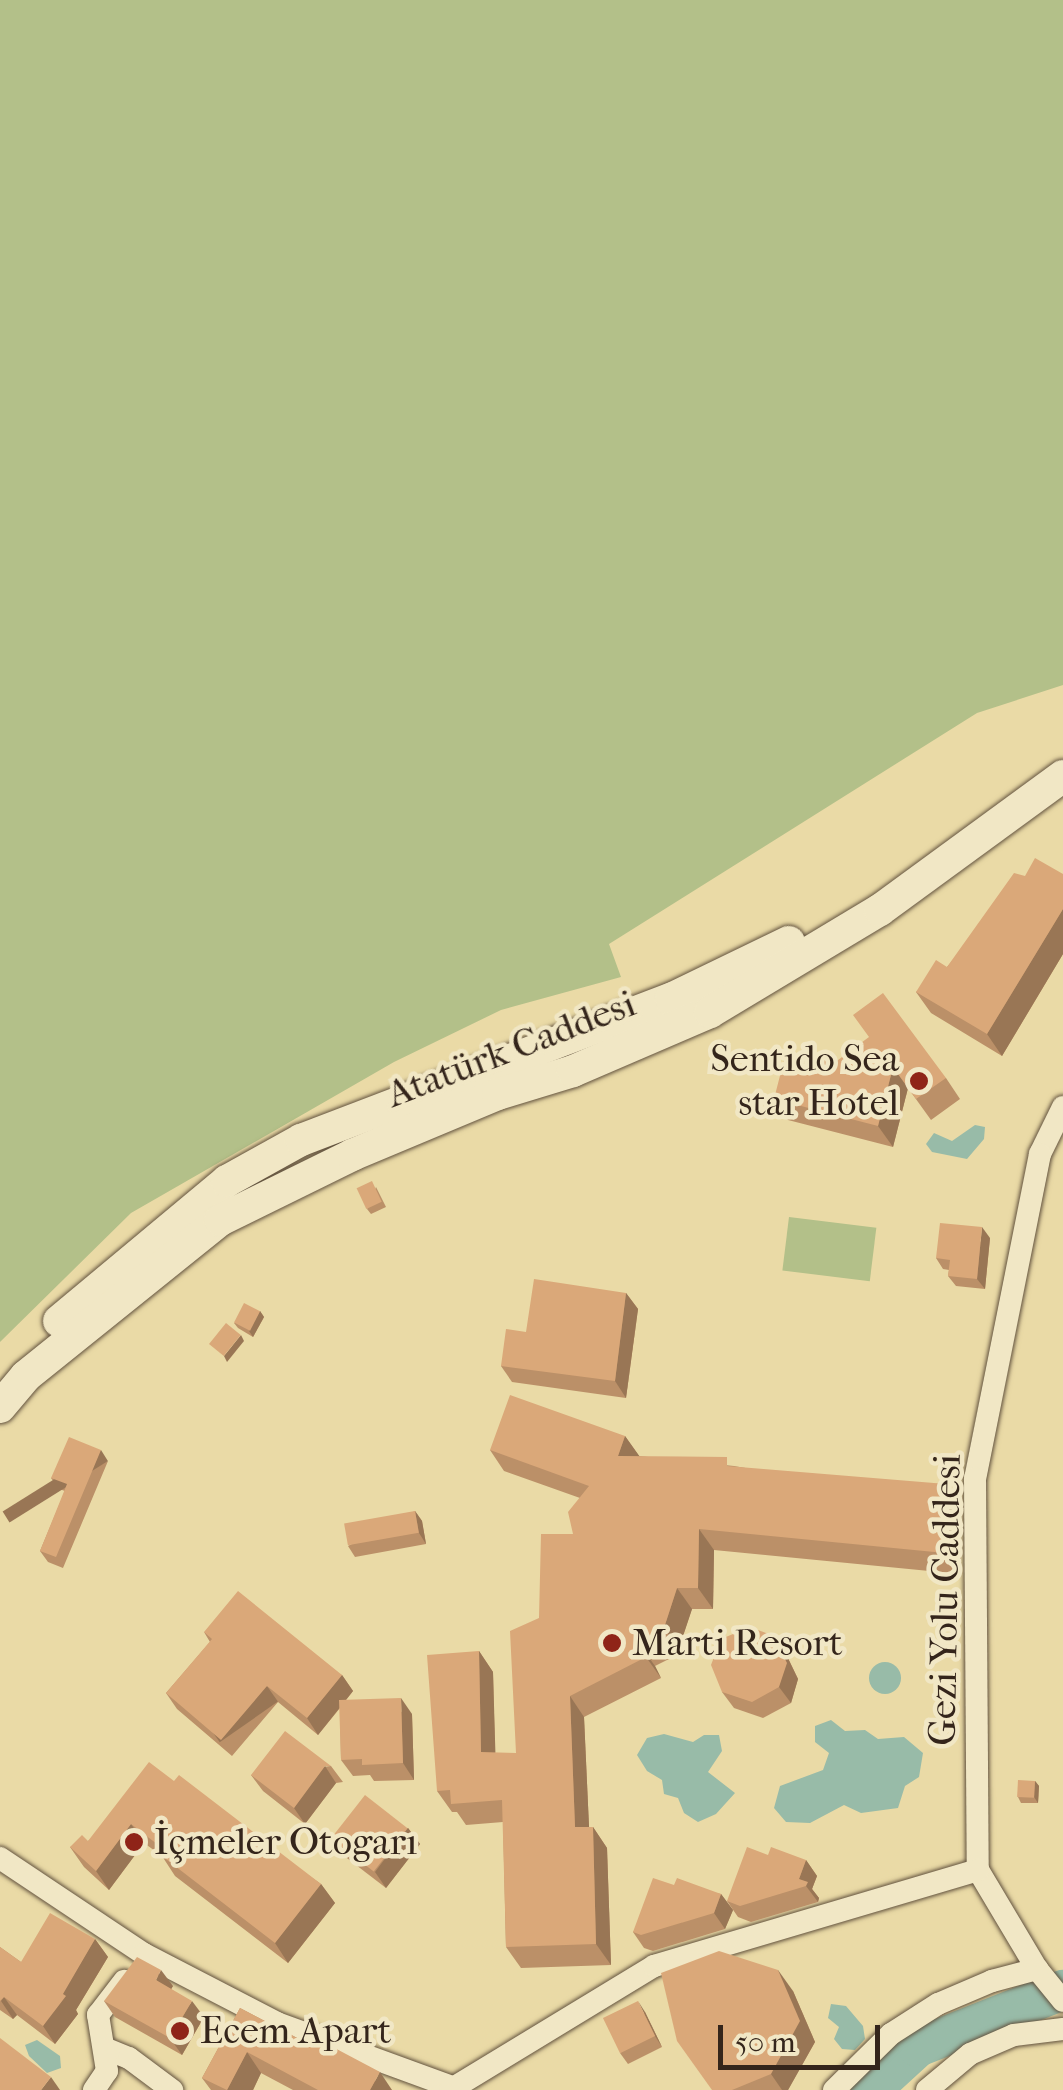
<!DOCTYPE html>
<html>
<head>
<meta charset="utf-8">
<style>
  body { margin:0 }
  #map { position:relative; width:1063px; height:2090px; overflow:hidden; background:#eadaa6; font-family:"IM FELL French Canon",serif }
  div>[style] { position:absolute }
  .green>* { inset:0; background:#b3c089; transform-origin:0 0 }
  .water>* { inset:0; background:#98bba8 }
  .round { border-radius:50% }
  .river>* { height:40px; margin:-20px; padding:0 20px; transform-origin:20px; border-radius:20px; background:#98bba8 }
  .roads { filter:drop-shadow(0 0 2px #62523e) drop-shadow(0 0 2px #62523e) }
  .street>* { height:22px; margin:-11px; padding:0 11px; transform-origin:11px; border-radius:11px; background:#f1e7c5 }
  .secondary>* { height:32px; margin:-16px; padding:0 16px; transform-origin:16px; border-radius:16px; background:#f1e7c5 }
  .wall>* { inset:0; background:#bb9068 }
  .shaded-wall>* { inset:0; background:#997655; transform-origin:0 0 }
  .building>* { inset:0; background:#daa879; transform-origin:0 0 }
  .dots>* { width:28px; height:28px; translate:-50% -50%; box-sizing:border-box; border:5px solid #f1e7c5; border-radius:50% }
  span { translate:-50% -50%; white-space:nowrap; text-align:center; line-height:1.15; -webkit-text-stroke:9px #f1e7c5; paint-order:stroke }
  .street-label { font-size:38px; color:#34251b }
  .poi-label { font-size:38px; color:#34251b }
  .right { translate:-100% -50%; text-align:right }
  .left { translate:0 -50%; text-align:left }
  .scale { position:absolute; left:718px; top:2025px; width:162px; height:45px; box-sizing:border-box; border:5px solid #34251b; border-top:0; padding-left:12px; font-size:30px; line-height:35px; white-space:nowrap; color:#34251b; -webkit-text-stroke:8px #f1e7c5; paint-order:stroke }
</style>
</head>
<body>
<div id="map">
  <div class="green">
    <div style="clip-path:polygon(0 0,1063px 0,1063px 685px,977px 713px,609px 944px,621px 977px,501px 1010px,394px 1062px,131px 1213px,0 1342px)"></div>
    <div style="left:789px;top:1217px;width:88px;height:54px;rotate:7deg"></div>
  </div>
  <div class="water">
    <div style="clip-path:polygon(975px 1125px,985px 1127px,984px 1139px,967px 1159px,932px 1152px,926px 1144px,934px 1133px,952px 1141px)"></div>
    <div class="round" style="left:869px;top:1662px;width:32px;height:32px"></div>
    <div style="clip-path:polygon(831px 1720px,845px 1731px,865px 1730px,878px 1739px,904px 1737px,923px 1753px,919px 1777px,905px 1786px,898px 1808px,861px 1813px,844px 1805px,810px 1823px,786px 1822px,774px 1808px,780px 1786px,823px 1770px,829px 1753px,815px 1742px,815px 1726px)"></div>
    <div style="clip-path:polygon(664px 1734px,693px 1742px,704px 1735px,719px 1735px,722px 1751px,708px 1772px,735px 1793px,716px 1814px,698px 1822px,684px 1813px,678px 1798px,664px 1794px,662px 1780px,647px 1771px,637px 1755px,647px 1738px)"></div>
    <div style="clip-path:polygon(831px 2004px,846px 2006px,863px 2026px,865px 2039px,855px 2050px,842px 2049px,834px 2039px,839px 2027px,828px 2018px)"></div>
    <div style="clip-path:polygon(37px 2040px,60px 2056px,61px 2068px,47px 2073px,29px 2056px,25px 2045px)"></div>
  </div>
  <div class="river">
    <div style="left:871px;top:2090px;width:64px;rotate:-42.5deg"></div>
    <div style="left:918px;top:2047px;width:156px;rotate:-21.5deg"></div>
  </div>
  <div class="roads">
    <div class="street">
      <div style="left:1063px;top:1107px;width:52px;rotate:116.1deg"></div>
      <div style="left:1040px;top:1154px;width:330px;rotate:101.3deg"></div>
      <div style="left:975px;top:1478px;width:392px;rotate:89.6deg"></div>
      <div style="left:978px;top:1870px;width:115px;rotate:59.2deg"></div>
      <div style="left:1037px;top:1969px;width:41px;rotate:50.9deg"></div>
      <div style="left:0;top:1858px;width:173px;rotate:33.7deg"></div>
      <div style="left:144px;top:1954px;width:150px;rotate:27.4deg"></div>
      <div style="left:277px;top:2023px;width:186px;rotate:20.1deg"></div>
      <div style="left:104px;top:2048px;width:27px;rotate:22deg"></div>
      <div style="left:129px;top:2058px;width:54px;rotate:36.7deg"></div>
      <div style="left:94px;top:2090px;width:23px;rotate:-56deg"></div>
      <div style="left:107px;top:2071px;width:57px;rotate:-99.1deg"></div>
      <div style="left:98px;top:2015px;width:43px;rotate:-52.6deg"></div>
      <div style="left:450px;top:2090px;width:239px;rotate:-31.3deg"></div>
      <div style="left:654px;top:1966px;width:338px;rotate:-16.5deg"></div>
      <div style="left:834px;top:2090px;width:80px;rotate:-44.5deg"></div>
      <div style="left:891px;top:2034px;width:56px;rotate:-32.6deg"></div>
      <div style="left:938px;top:2004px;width:59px;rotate:-23.1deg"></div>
      <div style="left:992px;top:1981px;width:47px;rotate:-14.9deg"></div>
      <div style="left:927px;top:2090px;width:56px;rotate:-39.9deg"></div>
      <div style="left:970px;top:2054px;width:48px;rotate:-23.4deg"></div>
      <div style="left:1014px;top:2035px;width:49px;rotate:-7deg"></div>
    </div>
    <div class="secondary">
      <div style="left:59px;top:1321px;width:219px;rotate:-39.8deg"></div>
      <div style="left:227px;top:1181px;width:85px;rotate:-29deg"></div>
      <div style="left:301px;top:1140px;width:396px;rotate:-20.9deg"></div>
      <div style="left:671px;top:999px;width:131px;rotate:-25.8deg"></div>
      <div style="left:0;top:1407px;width:40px;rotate:-50deg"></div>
      <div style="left:26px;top:1376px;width:249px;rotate:-38.8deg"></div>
      <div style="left:220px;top:1220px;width:147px;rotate:-26.2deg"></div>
      <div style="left:352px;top:1155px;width:158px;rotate:-22.7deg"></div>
      <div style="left:498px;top:1094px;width:78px;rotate:-17deg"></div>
      <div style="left:573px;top:1071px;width:149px;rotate:-23.3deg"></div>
      <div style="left:710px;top:1012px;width:198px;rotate:-31deg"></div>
      <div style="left:880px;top:910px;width:227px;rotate:-36.2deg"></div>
    </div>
  </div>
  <div class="wall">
    <div style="clip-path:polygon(1063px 874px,1063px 954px,1002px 1056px,931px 1013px,916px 992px,947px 967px,1025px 876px)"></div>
    <div style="clip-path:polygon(807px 1066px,946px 1078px,960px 1099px,931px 1120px,908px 1088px,893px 1147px,788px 1120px,774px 1099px)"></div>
    <div style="clip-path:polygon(376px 1187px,386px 1207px,371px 1214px,367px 1209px)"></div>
    <div style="clip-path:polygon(990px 1238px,985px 1289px,956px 1286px,948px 1276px,949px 1270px,943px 1269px,936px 1258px)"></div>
    <div style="clip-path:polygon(626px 1293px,638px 1309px,626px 1398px,512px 1382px,501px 1366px,526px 1332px)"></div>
    <div style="clip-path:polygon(260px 1311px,264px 1317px,253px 1337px,238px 1328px,234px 1323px)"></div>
    <div style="clip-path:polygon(625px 1436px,639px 1456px,734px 1466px,960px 1505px,961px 1574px,714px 1550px,713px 1609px,692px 1609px,679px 1648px,671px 1648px,671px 1658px,655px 1666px,661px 1678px,584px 1717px,589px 1827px,593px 1827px,607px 1848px,611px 1965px,521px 1968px,506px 1947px,503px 1822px,466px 1825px,457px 1812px,452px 1812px,437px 1791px,479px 1651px,493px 1672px,495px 1753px,516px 1753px,539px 1618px,573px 1534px,580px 1498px,504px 1471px,490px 1450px)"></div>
    <div style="clip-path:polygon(108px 1461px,63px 1568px,48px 1562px,40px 1551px,65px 1491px,59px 1489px,51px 1478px)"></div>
    <div style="clip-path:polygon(415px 1511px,422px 1521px,426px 1544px,355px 1557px,348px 1546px)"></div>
    <div style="clip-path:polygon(204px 1632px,342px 1675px,353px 1691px,346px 1700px,412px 1714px,414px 1780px,374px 1781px,370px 1775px,353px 1776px,341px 1760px,340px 1708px,318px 1735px,278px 1702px,232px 1756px,177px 1709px,166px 1693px,210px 1642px)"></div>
    <div style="clip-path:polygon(774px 1636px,785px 1652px,798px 1679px,791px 1703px,763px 1718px,734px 1708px,722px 1692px)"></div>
    <div style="clip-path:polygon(331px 1766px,343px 1782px,336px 1783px,305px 1824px,263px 1791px,251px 1775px)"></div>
    <div style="clip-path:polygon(174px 1781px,321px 1884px,335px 1903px,288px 1963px,175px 1876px,162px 1856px,144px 1843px,109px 1890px,84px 1867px,70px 1847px,88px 1841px)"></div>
    <div style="clip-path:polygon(1035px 1781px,1039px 1786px,1038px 1803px,1021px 1803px,1018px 1797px)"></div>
    <div style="clip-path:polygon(408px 1828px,420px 1844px,386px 1888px,343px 1855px,332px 1839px)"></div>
    <div style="clip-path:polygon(806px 1860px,817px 1876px,812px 1889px,819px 1898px,818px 1902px,751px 1922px,738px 1917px,727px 1901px)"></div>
    <div style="clip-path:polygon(674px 1885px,721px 1894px,733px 1910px,725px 1929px,653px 1951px,644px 1948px,633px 1932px)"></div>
    <div style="clip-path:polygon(95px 1939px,108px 1957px,76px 2010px,78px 2014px,55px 2044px,17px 2015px,13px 2019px,0 2010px,0 1947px,21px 1962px)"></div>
    <div style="clip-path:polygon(173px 1986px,171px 1989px,204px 2017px,182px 2055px,115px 2017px,104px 2001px)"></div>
    <div style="clip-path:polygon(793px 1991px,815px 2042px,788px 2090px,712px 2090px)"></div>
    <div style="clip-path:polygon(240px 2008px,301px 2040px,392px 2090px,293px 2090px,261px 2073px,253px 2090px,211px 2090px,202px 2078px)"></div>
    <div style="clip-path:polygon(645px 2012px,662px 2047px,628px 2064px,620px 2053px)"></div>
  </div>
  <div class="shaded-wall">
    <div style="clip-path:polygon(1063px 909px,1063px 954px,1002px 1056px,987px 1034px)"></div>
    <div style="clip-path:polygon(893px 1067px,908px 1088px,893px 1147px,878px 1126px)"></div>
    <div style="clip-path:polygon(982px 1227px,990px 1238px,985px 1289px,977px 1279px)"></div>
    <div style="clip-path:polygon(626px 1293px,638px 1309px,626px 1398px,615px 1381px)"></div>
    <div style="clip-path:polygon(260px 1311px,264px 1317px,253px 1337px,249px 1331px)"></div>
    <div style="clip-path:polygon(241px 1335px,244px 1341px,227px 1362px,224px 1356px)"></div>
    <div style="clip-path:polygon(625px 1436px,640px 1457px,618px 1456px)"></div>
    <div style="left:101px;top:1450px;width:13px;height:116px;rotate:58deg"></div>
    <div style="clip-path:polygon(946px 1484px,960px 1505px,961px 1574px,946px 1553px)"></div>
    <div style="clip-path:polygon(415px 1511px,422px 1521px,426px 1544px,419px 1533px)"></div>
    <div style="clip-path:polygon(699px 1529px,714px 1550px,713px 1609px,698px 1588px)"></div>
    <div style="clip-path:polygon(677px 1588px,692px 1609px,679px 1648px,664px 1628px)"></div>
    <div style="clip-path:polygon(657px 1627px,671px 1648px,671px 1658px,657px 1637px)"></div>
    <div style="clip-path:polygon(774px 1636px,785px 1652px,798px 1679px,791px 1703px,779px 1687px)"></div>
    <div style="clip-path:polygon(640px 1645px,655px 1666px,661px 1678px,646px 1657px)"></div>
    <div style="clip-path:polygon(479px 1651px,493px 1672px,496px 1773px,481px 1752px)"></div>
    <div style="clip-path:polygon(342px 1675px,353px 1691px,318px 1735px,307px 1718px)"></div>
    <div style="left:267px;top:1686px;width:19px;height:71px;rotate:55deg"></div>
    <div style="clip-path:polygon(570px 1696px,584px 1717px,590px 1848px,575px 1827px)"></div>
    <div style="clip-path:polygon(401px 1698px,412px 1714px,414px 1780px,403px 1763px)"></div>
    <div style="clip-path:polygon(325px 1766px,336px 1783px,305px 1824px,294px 1808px)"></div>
    <div style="clip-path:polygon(1035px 1781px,1039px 1786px,1038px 1803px,1034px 1797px)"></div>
    <div style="clip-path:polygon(131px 1824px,144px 1843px,109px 1890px,96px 1871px)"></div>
    <div style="clip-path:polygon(593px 1827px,607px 1848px,611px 1965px,596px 1944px)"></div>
    <div style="clip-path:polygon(408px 1828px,420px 1844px,386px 1888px,375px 1872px)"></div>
    <div style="clip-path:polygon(806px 1860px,817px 1876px,812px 1889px,819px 1898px,818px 1902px,806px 1886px,799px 1879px)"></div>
    <div style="clip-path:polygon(321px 1884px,335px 1903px,288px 1963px,275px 1943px)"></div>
    <div style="clip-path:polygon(721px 1894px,733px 1910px,725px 1929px,714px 1913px)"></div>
    <div style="clip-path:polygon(95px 1939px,108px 1957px,76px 2010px,78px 2014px,55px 2044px,43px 2026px)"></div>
    <div style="clip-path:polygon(161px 1970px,173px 1986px,167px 1996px,156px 1980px)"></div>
    <div style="clip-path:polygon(778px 1970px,793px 1991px,815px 2042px,788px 2090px,782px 2090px,771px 2074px)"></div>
    <div style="clip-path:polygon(4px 1997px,17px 2015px,13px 2019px,1px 2001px)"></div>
    <div style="clip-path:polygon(192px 2001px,204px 2017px,182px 2055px,170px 2038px)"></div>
    <div style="clip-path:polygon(638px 2001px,645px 2012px,662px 2047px,655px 2036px)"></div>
    <div style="clip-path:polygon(247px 2052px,261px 2073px,253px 2090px,227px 2090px)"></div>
    <div style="clip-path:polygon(380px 2072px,392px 2090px,370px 2090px)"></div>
    <div style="clip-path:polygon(51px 2077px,60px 2090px,41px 2090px)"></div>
  </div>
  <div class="building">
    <div style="clip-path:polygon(1035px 858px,1063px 874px,1063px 909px,987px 1034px,916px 992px,936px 960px,947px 967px,1014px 873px,1025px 876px)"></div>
    <div style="clip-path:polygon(883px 993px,946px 1078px,916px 1099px,893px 1067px,878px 1126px,774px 1099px,784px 1060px,807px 1066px,821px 1056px,830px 1066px,869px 1037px,853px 1015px)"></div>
    <div style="left:372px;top:1181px;width:23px;height:17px;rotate:65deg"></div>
    <div style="clip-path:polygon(940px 1223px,982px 1227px,977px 1279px,948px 1276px,950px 1260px,936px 1258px)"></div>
    <div style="clip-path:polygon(534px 1279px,626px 1293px,615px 1381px,501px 1366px,506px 1329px,526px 1332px)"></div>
    <div style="left:244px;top:1303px;width:18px;height:22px;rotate:27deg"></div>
    <div style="left:226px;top:1323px;width:19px;height:27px;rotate:39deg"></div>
    <div style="clip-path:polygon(510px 1395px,625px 1436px,618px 1456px,727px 1457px,727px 1466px,946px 1484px,946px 1553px,699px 1529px,698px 1588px,677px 1588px,664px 1628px,657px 1627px,657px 1637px,640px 1645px,646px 1657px,570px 1696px,575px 1827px,593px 1827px,596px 1944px,506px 1947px,502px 1800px,451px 1804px,450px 1790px,437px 1791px,427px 1655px,479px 1651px,481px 1752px,516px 1753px,510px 1631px,539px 1618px,541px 1534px,573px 1534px,568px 1512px,589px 1486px,490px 1450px)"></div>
    <div style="clip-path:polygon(69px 1437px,101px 1450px,56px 1557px,40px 1551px,67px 1484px,51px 1478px)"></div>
    <div style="left:415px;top:1511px;width:22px;height:72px;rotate:80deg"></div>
    <div style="clip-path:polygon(238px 1591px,342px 1675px,307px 1718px,267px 1686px,221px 1740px,166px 1693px,212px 1639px,204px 1632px)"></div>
    <div style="clip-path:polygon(750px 1627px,774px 1636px,787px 1663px,779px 1687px,752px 1702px,722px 1692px,711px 1665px,721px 1639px)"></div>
    <div style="clip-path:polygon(401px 1698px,403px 1763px,362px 1765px,362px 1759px,341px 1760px,339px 1700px)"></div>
    <div style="clip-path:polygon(285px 1731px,331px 1766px,325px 1766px,294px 1808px,251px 1775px)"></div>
    <div style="clip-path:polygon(149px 1762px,174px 1781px,179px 1775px,321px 1884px,275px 1943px,162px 1856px,166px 1851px,131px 1824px,96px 1871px,70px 1847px,82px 1835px,88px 1841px)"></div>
    <div style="left:1018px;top:1780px;width:17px;height:17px;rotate:3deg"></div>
    <div style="left:365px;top:1795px;width:54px;height:55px;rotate:38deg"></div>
    <div style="clip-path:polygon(747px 1847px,768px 1855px,771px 1847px,806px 1860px,799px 1879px,808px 1882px,806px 1886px,740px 1906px,727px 1901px)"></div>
    <div style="clip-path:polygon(653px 1878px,674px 1885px,677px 1878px,721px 1894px,714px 1913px,641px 1935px,633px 1932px)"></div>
    <div style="clip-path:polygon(50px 1913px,95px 1939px,63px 1994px,66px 1996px,43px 2026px,4px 1997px,0 2001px,0 1947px,21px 1962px)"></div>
    <div style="clip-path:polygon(719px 1951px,778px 1970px,800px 2021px,771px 2074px,732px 2090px,712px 2090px,677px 2041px,661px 1973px)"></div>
    <div style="clip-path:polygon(137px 1957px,161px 1970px,156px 1980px,192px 2001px,170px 2038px,104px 2001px)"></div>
    <div style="left:638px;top:2001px;width:39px;height:39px;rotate:64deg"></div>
    <div style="clip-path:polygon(240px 2008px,301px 2040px,312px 2036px,380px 2072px,370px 2090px,318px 2090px,247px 2052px,227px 2090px,202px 2078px)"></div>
    <div style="clip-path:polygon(0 2038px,51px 2077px,41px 2090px,0 2090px)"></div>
  </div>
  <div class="dots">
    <div style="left:919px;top:1081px;background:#8f2418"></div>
    <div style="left:612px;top:1643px;background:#8f2418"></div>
    <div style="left:134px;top:1842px;background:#8f2418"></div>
    <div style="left:180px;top:2031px;background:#8f2418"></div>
  </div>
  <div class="street-label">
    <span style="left:511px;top:1049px;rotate:-21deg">Atatürk Caddesi</span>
    <span style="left:945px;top:1600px;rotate:-89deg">Gezi Yolu Caddesi</span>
  </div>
  <div class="poi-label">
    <span class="right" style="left:899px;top:1081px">Sentido Sea<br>star Hotel</span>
    <span class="left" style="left:632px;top:1643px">Marti Resort</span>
    <span class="left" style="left:154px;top:1842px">İçmeler Otogarı</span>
    <span class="left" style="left:200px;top:2031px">Ecem Apart</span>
  </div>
  <div class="scale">50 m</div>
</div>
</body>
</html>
